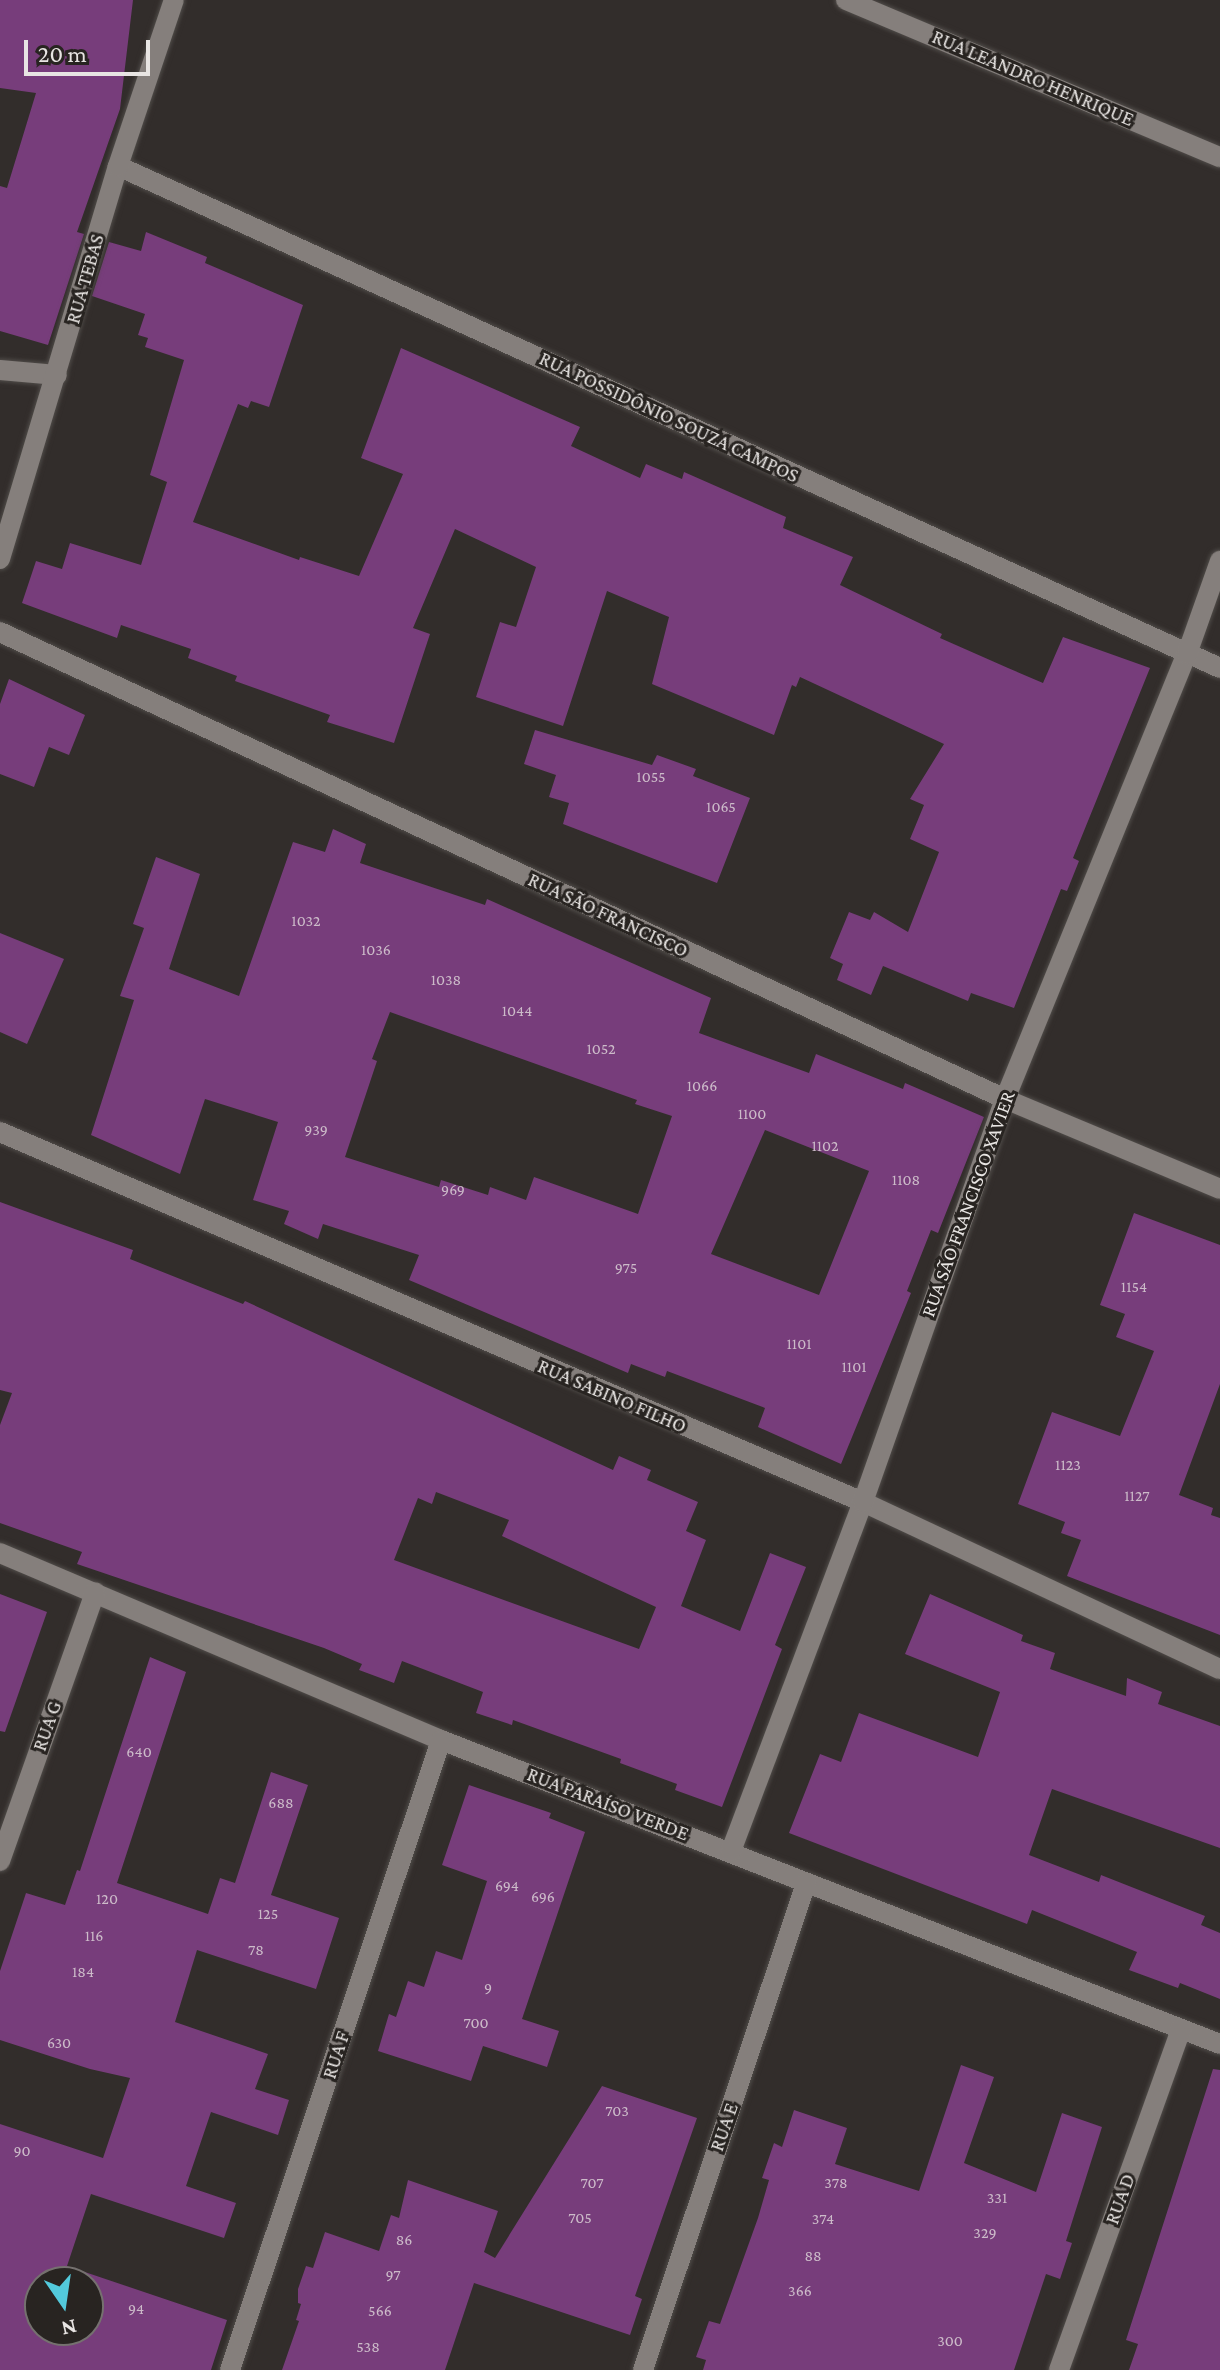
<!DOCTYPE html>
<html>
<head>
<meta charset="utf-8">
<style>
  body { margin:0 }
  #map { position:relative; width:1220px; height:2370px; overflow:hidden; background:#322d2b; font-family:"Crimson Pro",serif }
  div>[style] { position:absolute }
  .building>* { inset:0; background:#773d7b }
  .roads { filter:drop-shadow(0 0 2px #504c49) drop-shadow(0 0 2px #504c49) }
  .minor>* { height:20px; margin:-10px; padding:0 10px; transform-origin:10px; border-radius:10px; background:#857f7c }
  span { translate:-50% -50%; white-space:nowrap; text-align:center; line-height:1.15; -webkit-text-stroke:6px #282421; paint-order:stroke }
  .number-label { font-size:16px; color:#ccbbc9 }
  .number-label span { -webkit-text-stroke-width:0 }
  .street-label { font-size:20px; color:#e8e5e3 }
  .north { position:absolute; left:24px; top:2266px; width:80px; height:80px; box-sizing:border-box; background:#282421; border:2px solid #75716f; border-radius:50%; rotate:167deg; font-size:22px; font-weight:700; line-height:32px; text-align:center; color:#e8e5e3 }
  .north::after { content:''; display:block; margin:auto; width:28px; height:36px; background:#53cadc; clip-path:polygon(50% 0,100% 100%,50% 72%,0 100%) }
  .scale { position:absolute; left:24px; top:40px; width:126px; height:36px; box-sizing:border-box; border:4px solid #e8e5e3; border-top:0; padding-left:10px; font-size:24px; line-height:28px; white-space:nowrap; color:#e8e5e3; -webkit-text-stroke:6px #282421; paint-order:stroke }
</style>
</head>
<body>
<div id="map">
  <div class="building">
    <div style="clip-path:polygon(0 0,133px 0,120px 109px,77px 232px,84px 234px,48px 345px,0 331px,0 186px,7px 188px,36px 93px,0 88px)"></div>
    <div style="clip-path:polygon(146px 232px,207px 257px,205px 263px,303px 305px,269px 407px,251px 401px,248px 408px,238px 404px,193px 522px,299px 560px,300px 557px,359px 576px,403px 474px,361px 458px,401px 348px,580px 427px,571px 446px,640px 478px,646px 464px,682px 479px,684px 472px,786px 517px,783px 528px,853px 557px,840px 585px,942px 634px,940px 638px,1008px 668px,1043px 683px,1063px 637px,1150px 668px,1073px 858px,1079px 861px,1067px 891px,1061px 889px,1014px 1008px,971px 993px,968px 1001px,883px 966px,871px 995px,837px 980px,843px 964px,830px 958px,849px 912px,870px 920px,874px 912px,908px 932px,939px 852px,910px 839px,924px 805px,910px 799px,944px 744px,800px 677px,796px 687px,792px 685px,774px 735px,652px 684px,669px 617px,607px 591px,563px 726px,476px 697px,500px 622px,516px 627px,536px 567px,455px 529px,413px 628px,430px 634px,394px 743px,327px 722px,330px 715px,235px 681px,237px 676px,188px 658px,191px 649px,121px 625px,117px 638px,22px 603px,36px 561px,62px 569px,70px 543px,141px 565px,167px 482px,150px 475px,184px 360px,145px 347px,148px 338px,138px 335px,145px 314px,92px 296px,109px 242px,141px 251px)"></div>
    <div style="clip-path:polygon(9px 679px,85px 715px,69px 755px,49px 747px,34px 787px,0 774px,0 704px)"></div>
    <div style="clip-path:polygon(535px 730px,652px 765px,657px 755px,696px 769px,693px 776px,750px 798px,717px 883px,563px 824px,569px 803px,549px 797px,556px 775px,524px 764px)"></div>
    <div style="clip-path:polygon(evenodd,333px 829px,366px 844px,360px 863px,485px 905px,487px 899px,711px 998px,699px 1033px,809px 1073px,816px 1054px,903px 1089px,905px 1083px,984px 1117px,938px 1233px,931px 1230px,907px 1291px,911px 1293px,841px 1464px,758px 1427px,765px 1408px,667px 1371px,665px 1377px,631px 1364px,628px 1373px,409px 1280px,419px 1255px,323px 1224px,318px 1239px,284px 1224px,289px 1211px,253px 1200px,278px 1122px,205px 1099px,180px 1174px,91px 1135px,134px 1000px,120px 996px,144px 928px,133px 924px,156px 857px,200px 874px,169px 969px,239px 996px,293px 842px,325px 852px,333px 829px,390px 1012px,637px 1100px,635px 1104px,672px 1116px,638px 1214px,534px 1177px,526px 1200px,490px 1187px,488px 1195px,441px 1180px,439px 1187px,345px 1157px,377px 1061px,372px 1059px,390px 1012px,333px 829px,765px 1130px,869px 1171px,819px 1295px,711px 1254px,765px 1130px)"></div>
    <div style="clip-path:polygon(0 933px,64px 959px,27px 1044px,0 1032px)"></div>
    <div style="clip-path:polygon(evenodd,0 1202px,133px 1250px,130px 1259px,243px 1304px,245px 1301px,613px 1470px,619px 1456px,651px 1470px,647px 1480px,698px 1502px,686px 1531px,706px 1540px,681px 1606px,740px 1631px,770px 1553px,806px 1567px,775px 1645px,782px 1649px,722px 1807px,675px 1790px,677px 1784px,620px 1763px,621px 1759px,513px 1720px,512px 1725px,476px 1713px,483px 1692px,402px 1661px,394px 1683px,359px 1670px,362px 1664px,324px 1648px,77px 1564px,82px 1552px,0 1523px,0 1425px,12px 1393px,0 1390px,0 1202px,436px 1492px,509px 1520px,502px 1536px,656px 1607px,639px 1649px,394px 1560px,418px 1498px,432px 1504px,436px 1492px)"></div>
    <div style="clip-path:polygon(1134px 1213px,1220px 1245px,1220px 1384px,1179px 1495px,1213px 1508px,1211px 1515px,1220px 1518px,1220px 1635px,1067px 1576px,1081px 1540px,1061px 1533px,1065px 1522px,1018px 1504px,1052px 1412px,1120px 1436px,1154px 1351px,1116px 1337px,1125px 1314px,1100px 1305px)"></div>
    <div style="clip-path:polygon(0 1594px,47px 1612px,5px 1732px,0 1731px)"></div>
    <div style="clip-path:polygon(930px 1594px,1023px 1635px,1021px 1641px,1055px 1653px,1050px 1669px,1126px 1696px,1127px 1678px,1162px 1692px,1158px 1704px,1220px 1726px,1220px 1848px,1052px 1789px,1029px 1855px,1099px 1882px,1101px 1875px,1205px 1916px,1201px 1925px,1220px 1933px,1220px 1999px,1180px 1983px,1178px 1988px,1129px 1970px,1137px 1952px,1032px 1910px,1027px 1924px,789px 1833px,820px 1754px,841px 1762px,859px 1713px,978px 1757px,1000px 1692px,905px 1654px)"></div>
    <div style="clip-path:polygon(evenodd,150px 1657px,186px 1672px,117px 1883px,208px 1914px,220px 1878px,235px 1883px,271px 1772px,308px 1785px,271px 1895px,339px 1918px,316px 1989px,197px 1950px,175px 2022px,268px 2054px,255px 2089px,289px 2100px,278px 2135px,211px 2112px,186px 2186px,236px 2203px,224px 2238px,91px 2194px,67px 2266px,227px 2320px,211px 2370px,0 2370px,0 2124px,103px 2158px,130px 2078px,90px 2069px,0 2040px,0 1971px,26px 1893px,65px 1905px,77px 1870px,80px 1871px,150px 1657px,40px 2282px,88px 2282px,88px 2330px,40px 2330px,40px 2282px)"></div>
    <div style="clip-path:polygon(469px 1785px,551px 1813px,549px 1818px,585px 1832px,522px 2019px,559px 2031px,547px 2067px,483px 2046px,471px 2081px,378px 2051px,389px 2014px,396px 2017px,408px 1981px,424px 1987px,436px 1951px,462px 1960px,487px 1881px,442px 1865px)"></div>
    <div style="clip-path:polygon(961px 2065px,994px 2077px,964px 2163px,1036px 2192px,1062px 2113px,1102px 2127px,1066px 2241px,1072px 2243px,1060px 2279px,1046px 2274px,1014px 2370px,703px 2370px,706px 2360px,696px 2357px,709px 2321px,720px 2324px,758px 2218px,769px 2180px,762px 2178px,774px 2143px,782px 2147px,794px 2110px,847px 2128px,835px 2164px,919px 2191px)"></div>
    <div style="clip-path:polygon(1213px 2069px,1220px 2070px,1220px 2370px,1129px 2370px,1138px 2344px,1126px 2340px)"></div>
    <div style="clip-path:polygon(602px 2086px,697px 2118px,635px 2296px,642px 2299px,630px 2335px,474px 2283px,445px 2370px,282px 2370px,299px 2321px,296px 2320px,301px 2304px,298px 2303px,298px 2289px,306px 2266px,313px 2268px,325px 2232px,379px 2251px,391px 2215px,399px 2218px,408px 2180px,498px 2211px,484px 2252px,495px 2258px)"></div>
  </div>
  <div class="roads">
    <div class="minor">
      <div style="left:846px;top:0;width:406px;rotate:22.8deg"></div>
      <div style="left:118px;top:166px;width:1211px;rotate:24.49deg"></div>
      <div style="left:0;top:370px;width:57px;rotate:5deg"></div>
      <div style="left:0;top:559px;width:410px;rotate:-73.3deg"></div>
      <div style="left:118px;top:166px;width:175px;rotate:-71.4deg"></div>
      <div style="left:0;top:632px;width:1108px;rotate:24.92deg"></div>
      <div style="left:1005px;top:1099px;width:233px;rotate:22.7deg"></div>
      <div style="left:0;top:1132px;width:939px;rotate:23.21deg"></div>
      <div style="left:863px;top:1502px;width:394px;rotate:25.1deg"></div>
      <div style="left:0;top:1553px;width:479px;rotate:23deg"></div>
      <div style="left:441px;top:1740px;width:836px;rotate:21.32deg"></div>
      <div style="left:731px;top:1851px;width:373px;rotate:-69.3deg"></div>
      <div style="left:863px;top:1502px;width:427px;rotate:-70.6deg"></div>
      <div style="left:1005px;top:1099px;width:481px;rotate:-67.8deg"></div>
      <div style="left:1187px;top:654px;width:99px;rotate:-70.5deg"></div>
      <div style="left:0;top:1861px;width:285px;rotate:-70.5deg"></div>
      <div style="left:230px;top:2370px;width:664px;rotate:-71.48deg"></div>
      <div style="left:643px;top:2370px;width:514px;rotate:-71.49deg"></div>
      <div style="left:1059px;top:2370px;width:362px;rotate:-70.3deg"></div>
    </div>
  </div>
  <div class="number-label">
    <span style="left:651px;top:777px">1055</span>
    <span style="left:721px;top:807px">1065</span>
    <span style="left:306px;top:921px">1032</span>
    <span style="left:376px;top:950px">1036</span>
    <span style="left:446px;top:980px">1038</span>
    <span style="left:517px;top:1011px">1044</span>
    <span style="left:601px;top:1049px">1052</span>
    <span style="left:702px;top:1086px">1066</span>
    <span style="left:752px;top:1114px">1100</span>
    <span style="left:316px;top:1130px">939</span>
    <span style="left:825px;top:1146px">1102</span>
    <span style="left:906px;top:1180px">1108</span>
    <span style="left:453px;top:1190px">969</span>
    <span style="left:626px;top:1268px">975</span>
    <span style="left:1134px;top:1287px">1154</span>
    <span style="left:799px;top:1344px">1101</span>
    <span style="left:854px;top:1367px">1101</span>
    <span style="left:1068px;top:1465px">1123</span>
    <span style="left:1137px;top:1496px">1127</span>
    <span style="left:139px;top:1752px">640</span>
    <span style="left:281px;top:1803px">688</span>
    <span style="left:507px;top:1886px">694</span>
    <span style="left:543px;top:1897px">696</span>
    <span style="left:107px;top:1899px">120</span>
    <span style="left:268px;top:1914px">125</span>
    <span style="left:94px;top:1936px">116</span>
    <span style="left:256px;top:1950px">78</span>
    <span style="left:83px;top:1972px">184</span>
    <span style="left:488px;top:1988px">9</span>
    <span style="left:476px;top:2023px">700</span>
    <span style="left:59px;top:2043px">630</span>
    <span style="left:617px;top:2111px">703</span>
    <span style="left:22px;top:2151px">90</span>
    <span style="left:592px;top:2183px">707</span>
    <span style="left:836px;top:2183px">378</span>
    <span style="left:997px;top:2198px">331</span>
    <span style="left:580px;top:2218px">705</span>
    <span style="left:823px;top:2219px">374</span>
    <span style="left:985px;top:2233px">329</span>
    <span style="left:404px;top:2240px">86</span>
    <span style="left:813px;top:2256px">88</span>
    <span style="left:393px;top:2275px">97</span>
    <span style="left:800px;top:2291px">366</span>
    <span style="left:136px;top:2309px">94</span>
    <span style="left:380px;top:2311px">566</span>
    <span style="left:950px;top:2341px">300</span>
    <span style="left:368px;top:2347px">538</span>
  </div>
  <div class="street-label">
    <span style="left:1033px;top:78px;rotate:23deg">RUA LEANDRO HENRIQUE</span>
    <span style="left:85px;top:279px;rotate:-74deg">RUA TEBAS</span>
    <span style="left:669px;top:417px;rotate:25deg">RUA POSSIDÔNIO SOUZA CAMPOS</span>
    <span style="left:608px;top:915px;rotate:25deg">RUA SÃO FRANCISCO</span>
    <span style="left:968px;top:1204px;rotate:-70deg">RUA SÃO FRANCISCO XAVIER</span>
    <span style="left:612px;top:1396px;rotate:23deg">RUA SABINO FILHO</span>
    <span style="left:47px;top:1726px;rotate:-71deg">RUA G</span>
    <span style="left:608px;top:1804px;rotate:21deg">RUA PARAÍSO VERDE</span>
    <span style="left:336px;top:2055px;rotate:-72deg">RUA F</span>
    <span style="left:724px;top:2127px;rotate:-71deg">RUA E</span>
    <span style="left:1120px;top:2199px;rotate:-70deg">RUA D</span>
  </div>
  <div class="north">N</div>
  <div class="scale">20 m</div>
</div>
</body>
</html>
